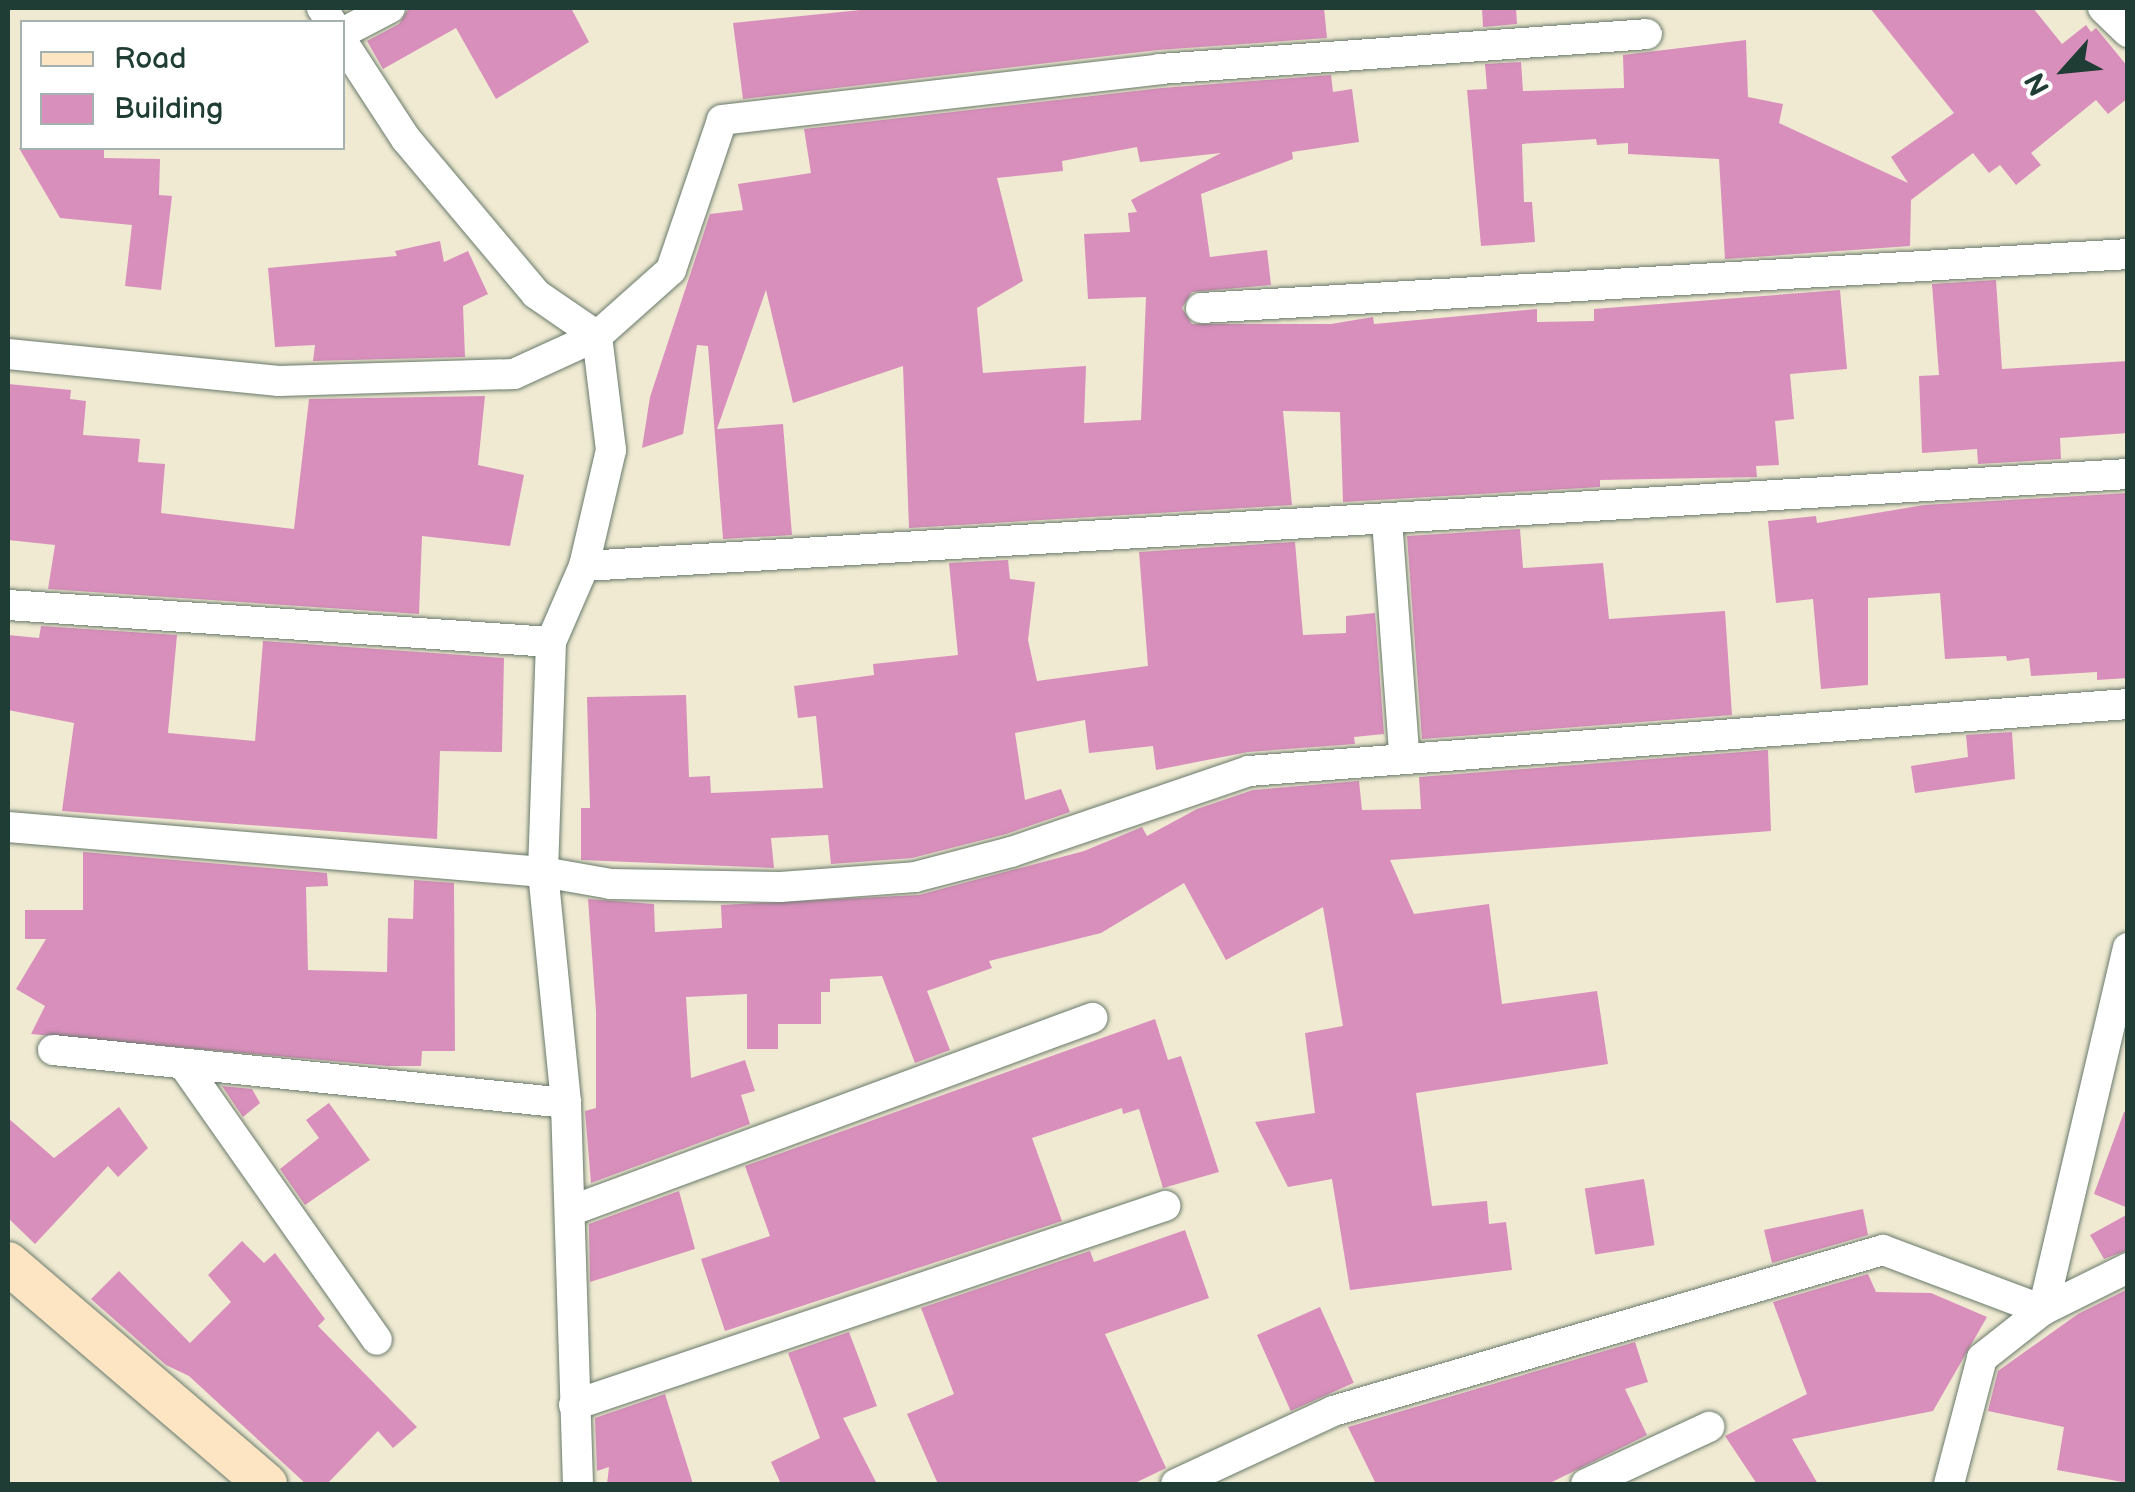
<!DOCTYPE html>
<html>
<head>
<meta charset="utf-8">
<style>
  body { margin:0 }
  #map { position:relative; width:2135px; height:1492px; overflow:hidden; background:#f0ead2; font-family:"Balsamiq Sans",sans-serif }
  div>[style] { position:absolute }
  .building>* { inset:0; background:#d98fbc; transform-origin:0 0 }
  .roads { filter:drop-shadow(0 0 2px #687a6b) drop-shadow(0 0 2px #687a6b) }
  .street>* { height:30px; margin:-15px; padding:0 15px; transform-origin:15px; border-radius:15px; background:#fff }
  .secondary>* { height:42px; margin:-21px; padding:0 21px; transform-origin:21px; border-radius:21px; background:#fde5c4 }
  span { translate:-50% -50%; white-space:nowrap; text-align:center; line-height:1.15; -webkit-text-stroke:8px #fff; paint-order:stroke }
  .frame { position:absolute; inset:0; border:10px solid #1f3d34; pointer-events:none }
  .legend { position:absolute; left:20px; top:20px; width:325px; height:130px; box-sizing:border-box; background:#fff; border:2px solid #a5b1ae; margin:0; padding:12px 18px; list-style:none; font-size:30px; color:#1f3d34 }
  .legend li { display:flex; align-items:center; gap:20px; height:50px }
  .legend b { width:50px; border:2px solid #a5b1ae }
  .north { position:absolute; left:2015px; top:20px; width:100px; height:100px; -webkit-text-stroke:8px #fff; paint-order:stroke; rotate:243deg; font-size:28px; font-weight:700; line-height:40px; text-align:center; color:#1f3d34 }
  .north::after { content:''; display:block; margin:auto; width:35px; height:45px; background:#1f3d34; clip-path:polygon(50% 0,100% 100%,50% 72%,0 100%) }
</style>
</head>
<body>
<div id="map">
  <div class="building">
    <div style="clip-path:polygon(409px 8px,571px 8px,589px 42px,496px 99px,456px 28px,383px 69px,367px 41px,399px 24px)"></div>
    <div style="clip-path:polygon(880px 8px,1324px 8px,1327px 38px,1158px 50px,743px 99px,733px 23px)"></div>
    <div style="clip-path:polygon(1482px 8px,1516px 8px,1517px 24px,1483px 27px)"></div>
    <div style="clip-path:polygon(1870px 8px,2033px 8px,2062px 44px,2086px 25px,2091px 32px,2096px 28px,2128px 67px,2128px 98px,2108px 114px,2096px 100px,2031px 153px,2041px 165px,2016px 185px,2000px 165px,1989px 173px,1973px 153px,1911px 200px,1910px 246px,1725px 259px,1719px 159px,1628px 154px,1628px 143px,1597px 145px,1596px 139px,1522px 144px,1524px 202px,1532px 202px,1535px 242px,1481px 246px,1467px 90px,1487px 89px,1485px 64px,1521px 62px,1523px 91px,1624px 88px,1623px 55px,1746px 40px,1748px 97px,1783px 104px,1779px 123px,1908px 183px,1891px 157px,1954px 113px)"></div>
    <div style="clip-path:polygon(evenodd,1331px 75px,1333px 92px,1352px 89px,1359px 142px,1292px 152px,1293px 159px,1201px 194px,1210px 257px,1267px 250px,1271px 285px,1192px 292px,1182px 308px,1192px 324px,1331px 324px,1373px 317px,1374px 324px,1537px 309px,1537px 322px,1594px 321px,1594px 309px,1840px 290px,1847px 369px,1790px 374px,1794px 419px,1775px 421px,1779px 465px,1756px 466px,1757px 477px,1600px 480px,1600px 487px,1343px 502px,1340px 412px,1283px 411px,1292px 505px,909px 528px,903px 366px,793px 403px,766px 290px,717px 429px,783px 424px,792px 535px,723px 539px,708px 346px,697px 345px,683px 434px,642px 448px,650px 397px,710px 214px,743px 210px,738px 184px,811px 173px,804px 129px,1162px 88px,1331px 75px,1137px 147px,1140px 162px,1221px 153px,1131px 200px,1137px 212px,1128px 213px,1130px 232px,1084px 234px,1088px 299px,1146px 297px,1141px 420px,1084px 423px,1086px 366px,983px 373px,977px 308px,1023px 281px,997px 178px,1063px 171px,1062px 161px,1137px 147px)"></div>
    <div style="clip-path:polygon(19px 148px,104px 148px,104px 158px,160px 159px,159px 195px,172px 196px,161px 290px,125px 286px,132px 225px,60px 218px)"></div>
    <div style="clip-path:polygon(440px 241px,444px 262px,468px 251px,488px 294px,463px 306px,465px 357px,313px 361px,315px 345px,275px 347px,268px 268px,397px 256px,395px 251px)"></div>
    <div style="clip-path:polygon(1996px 280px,2002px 369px,2128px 361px,2128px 433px,2060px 438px,2061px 459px,1978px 464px,1977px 449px,1922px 453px,1919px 376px,1939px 375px,1932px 284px)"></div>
    <div style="clip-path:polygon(8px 384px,71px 390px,70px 399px,86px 401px,83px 435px,140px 439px,138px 462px,165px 464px,161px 513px,294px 529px,309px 399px,485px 396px,478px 465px,524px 475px,510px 546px,422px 536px,419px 614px,48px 589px,55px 545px,8px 540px)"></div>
    <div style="clip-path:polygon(2128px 493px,2128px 678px,2097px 680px,2097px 672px,2031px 676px,2029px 658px,2007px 661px,2006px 656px,1945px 659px,1940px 593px,1868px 598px,1868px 685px,1821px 689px,1813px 599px,1776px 603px,1768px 521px,1816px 516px,1817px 523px,1924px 505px)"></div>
    <div style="clip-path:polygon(1520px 529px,1523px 568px,1603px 563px,1609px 619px,1725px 611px,1732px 715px,1422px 739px,1407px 536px)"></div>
    <div style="clip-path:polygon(1295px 542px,1303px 635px,1346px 633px,1346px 616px,1375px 613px,1384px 734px,1354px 737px,1355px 744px,1248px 752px,1156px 770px,1153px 746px,1089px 753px,1085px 720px,1015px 733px,1025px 800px,1061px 789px,1070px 812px,1006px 834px,912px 858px,831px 864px,828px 835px,771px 838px,774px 868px,581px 860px,581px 808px,590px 808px,587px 697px,686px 695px,689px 777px,710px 776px,711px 793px,823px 788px,816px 716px,798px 718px,794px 686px,874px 675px,873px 664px,958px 655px,949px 563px,1008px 560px,1010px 579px,1035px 582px,1028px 640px,1037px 681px,1148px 666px,1139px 552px)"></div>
    <div style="clip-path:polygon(41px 626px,177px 635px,168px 733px,255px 741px,263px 641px,504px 658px,502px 752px,440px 751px,437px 839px,62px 811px,74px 723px,8px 710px,8px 635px,39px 638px)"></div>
    <div style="clip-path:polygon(2012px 732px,2015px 779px,1915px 793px,1911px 766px,1968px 757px,1966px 735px)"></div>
    <div style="clip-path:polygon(1768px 750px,1771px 831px,1390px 860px,1414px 914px,1489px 904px,1502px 1004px,1597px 991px,1608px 1064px,1416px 1093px,1432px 1206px,1487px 1201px,1489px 1224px,1506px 1222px,1512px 1270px,1350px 1290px,1332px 1179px,1288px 1187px,1255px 1122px,1315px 1113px,1305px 1033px,1343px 1026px,1323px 907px,1226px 960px,1184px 883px,1101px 933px,989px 961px,992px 968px,927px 991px,950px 1050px,915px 1063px,882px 976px,830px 979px,830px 992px,821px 992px,821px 1024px,778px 1024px,778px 1049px,747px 1049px,747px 994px,686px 997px,691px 1078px,745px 1060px,755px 1091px,741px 1095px,750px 1124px,591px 1183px,585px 1111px,596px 1108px,596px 1011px,588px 899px,654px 904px,655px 932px,722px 928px,721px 905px,919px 895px,1084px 851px,1142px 827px,1147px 836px,1197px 809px,1253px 790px,1359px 781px,1362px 810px,1421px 809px,1419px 777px)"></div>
    <div style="clip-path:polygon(83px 852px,327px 873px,328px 886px,306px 887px,308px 970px,387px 972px,388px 918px,413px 919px,414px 880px,454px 883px,455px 1051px,422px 1051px,421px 1066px,388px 1066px,31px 1034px,45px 1006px,16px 989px,46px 939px,25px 939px,25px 910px,83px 910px)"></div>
    <div style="clip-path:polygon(1155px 1019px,1168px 1060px,1181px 1056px,1219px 1172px,1163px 1188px,1139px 1109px,1123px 1114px,1122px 1108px,1032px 1138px,1062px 1221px,725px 1331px,701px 1259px,770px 1236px,745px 1166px)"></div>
    <div style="clip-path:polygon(222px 1086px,252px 1089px,260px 1103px,243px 1117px)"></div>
    <div style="clip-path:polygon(329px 1103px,370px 1160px,305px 1205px,280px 1169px,319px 1138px,306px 1120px)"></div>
    <div style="clip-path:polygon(119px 1107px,148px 1148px,118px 1177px,108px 1166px,35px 1244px,8px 1218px,8px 1118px,54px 1158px)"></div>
    <div style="clip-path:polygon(2124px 1112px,2128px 1112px,2128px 1208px,2094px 1194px)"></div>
    <div style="left:1644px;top:1179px;width:67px;height:60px;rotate:81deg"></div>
    <div style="clip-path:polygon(679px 1191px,695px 1249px,590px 1282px,589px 1224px)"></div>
    <div style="clip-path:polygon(1863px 1209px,1868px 1235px,1772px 1263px,1764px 1230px)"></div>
    <div style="clip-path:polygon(2128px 1214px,2128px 1250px,2104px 1259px,2090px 1235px)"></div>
    <div style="clip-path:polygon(1185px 1230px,1209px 1298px,1105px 1334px,1166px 1468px,1133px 1484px,938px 1484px,907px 1414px,954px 1394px,921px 1308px,1090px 1251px,1094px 1262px)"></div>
    <div style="clip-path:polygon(242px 1241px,264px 1263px,275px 1253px,325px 1319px,318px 1326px,417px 1427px,393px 1448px,378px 1431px,327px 1484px,306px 1484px,189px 1376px,166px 1365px,91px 1299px,119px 1271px,190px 1343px,231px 1302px,208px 1275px)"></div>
    <div style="clip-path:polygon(1868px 1274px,1876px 1292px,1931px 1293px,1987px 1317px,1933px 1411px,1792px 1439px,1818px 1484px,1757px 1484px,1725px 1436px,1807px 1394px,1773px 1302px)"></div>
    <div style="clip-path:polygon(2128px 1289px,2128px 1483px,2057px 1470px,2064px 1427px,1988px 1411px,1998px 1371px,2078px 1314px)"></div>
    <div style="left:1320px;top:1307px;width:83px;height:69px;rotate:66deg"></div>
    <div style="clip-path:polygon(849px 1332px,877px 1406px,843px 1418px,877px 1484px,781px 1484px,771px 1462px,820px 1438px,788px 1353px)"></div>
    <div style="clip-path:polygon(1635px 1342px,1648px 1382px,1625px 1389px,1647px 1435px,1548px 1484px,1376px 1484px,1348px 1427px)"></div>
    <div style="clip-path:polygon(665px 1394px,693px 1484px,607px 1484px,609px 1467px,597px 1471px,595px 1418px)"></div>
  </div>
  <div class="roads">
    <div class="street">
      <div style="left:322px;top:8px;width:17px;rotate:57deg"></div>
      <div style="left:2103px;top:8px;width:35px;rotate:44deg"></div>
      <div style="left:342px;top:33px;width:54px;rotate:-27.5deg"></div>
      <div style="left:342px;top:41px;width:117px;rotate:56.9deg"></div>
      <div style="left:406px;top:139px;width:202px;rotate:50deg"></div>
      <div style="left:536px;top:294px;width:74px;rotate:34.5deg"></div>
      <div style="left:597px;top:336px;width:115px;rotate:83deg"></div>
      <div style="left:611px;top:450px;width:119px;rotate:103.1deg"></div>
      <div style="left:584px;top:566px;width:83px;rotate:113.5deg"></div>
      <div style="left:551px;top:642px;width:230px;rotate:92deg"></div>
      <div style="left:543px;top:872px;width:232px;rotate:84.3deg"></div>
      <div style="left:566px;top:1103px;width:381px;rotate:88.2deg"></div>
      <div style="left:1201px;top:308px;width:929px;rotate:-3.33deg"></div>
      <div style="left:8px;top:354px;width:272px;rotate:5.7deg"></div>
      <div style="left:279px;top:381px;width:235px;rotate:-1.7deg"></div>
      <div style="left:514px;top:374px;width:91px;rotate:-24.6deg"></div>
      <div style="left:597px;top:336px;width:99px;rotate:-41.7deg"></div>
      <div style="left:671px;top:270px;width:158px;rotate:-71.2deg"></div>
      <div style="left:722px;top:120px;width:441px;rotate:-6.6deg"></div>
      <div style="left:1160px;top:69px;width:488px;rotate:-4.1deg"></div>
      <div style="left:1387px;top:520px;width:235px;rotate:85.8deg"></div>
      <div style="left:584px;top:566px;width:1547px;rotate:-3.41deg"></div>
      <div style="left:8px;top:605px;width:544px;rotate:3.9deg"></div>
      <div style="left:8px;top:827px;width:537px;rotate:4.81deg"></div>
      <div style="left:543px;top:872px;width:69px;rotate:10deg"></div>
      <div style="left:611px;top:884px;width:169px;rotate:1deg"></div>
      <div style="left:780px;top:887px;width:135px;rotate:-4.2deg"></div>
      <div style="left:915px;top:877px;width:99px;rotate:-14.6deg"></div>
      <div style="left:1011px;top:852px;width:251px;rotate:-18.8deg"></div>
      <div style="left:1249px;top:771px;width:882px;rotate:-4.36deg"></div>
      <div style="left:53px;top:1050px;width:516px;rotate:5.9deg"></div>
      <div style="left:183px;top:1064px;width:337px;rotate:54.9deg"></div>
      <div style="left:570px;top:1211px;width:557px;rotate:-20.29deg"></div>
      <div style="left:574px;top:1405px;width:624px;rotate:-18.61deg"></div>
      <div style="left:1176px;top:1484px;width:173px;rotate:-24.9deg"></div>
      <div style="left:1333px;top:1411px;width:573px;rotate:-16.32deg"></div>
      <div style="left:1883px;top:1250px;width:171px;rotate:20.6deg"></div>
      <div style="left:2043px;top:1310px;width:95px;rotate:-26.3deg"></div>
      <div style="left:1586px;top:1484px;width:136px;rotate:-24.9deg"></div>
      <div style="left:1949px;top:1484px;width:130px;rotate:-75.3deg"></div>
      <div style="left:1982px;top:1358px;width:78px;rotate:-38.2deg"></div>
      <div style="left:2043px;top:1310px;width:372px;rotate:-76.8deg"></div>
    </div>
    <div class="secondary">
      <div style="left:8px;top:1263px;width:340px;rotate:40.6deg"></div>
    </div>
  </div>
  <div class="frame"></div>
  <ul class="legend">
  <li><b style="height:12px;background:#fde5c4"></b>Road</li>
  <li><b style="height:28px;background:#d98fbc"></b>Building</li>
  </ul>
  <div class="north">N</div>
</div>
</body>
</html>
